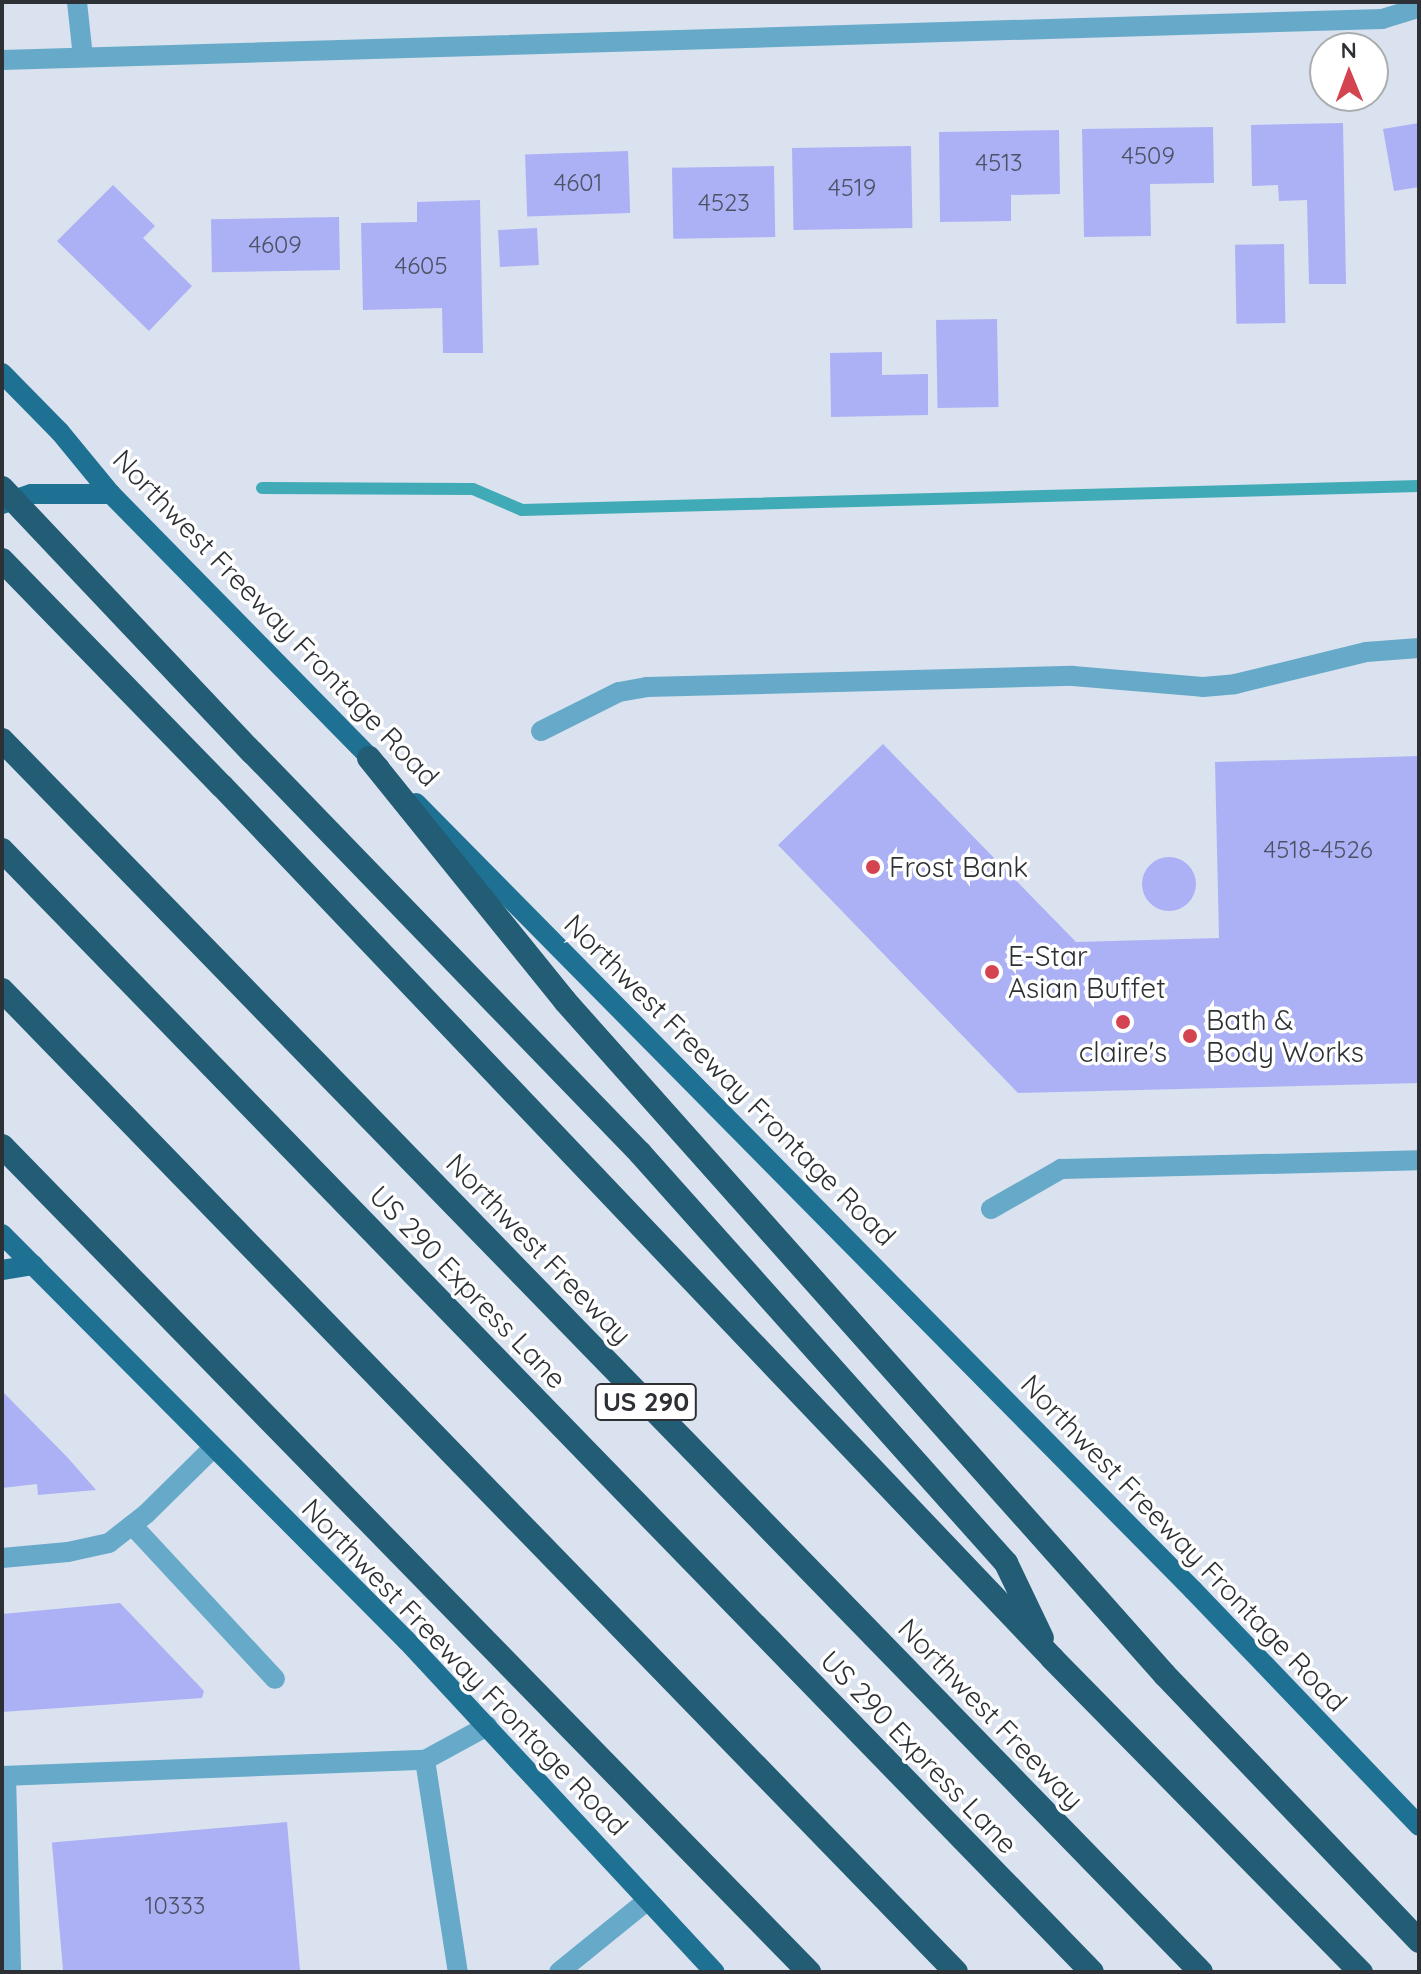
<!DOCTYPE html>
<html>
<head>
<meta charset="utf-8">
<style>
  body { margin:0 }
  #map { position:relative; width:1421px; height:1974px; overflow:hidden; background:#d9e2ee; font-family:Quicksand,sans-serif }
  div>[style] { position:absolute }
  .stream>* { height:12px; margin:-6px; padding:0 6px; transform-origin:6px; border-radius:6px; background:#40abb7 }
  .building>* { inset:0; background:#acb1f5; transform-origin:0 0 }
  .round { border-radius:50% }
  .minor>* { height:20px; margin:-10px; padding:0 10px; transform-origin:10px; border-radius:10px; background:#67a9c9 }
  .major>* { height:20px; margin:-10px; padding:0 10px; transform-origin:10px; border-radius:10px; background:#1f7193 }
  .highway>* { height:24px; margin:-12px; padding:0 12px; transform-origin:12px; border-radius:12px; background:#225c75 }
  .highway-bridge>* { height:24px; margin:-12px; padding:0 12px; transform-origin:12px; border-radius:12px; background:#225c75 }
  .dots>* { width:22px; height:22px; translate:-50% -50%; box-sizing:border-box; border:4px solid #fff; border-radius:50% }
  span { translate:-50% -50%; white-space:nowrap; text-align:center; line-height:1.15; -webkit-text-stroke:7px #fff; paint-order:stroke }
  .number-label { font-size:24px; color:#4d5165 }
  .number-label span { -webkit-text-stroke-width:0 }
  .shield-label span { padding:2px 6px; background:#fff; border:2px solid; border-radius:6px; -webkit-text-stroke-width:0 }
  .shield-label { font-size:26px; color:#2d3135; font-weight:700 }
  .street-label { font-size:28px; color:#2d3135 }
  .poi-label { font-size:28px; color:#2d3135 }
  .left { translate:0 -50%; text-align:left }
  .frame { position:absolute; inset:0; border:4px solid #2d3135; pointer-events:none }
  .north { position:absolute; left:1309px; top:32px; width:80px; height:80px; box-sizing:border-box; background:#fff; border:2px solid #abadae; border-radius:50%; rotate:359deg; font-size:22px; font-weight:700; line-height:32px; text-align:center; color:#2d3135 }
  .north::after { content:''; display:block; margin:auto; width:28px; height:36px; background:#d44450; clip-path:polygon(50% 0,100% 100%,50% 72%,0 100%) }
</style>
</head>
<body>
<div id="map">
  <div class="stream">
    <div style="left:262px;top:488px;width:211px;rotate:0.3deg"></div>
    <div style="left:473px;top:489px;width:53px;rotate:23.2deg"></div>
    <div style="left:522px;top:510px;width:897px;rotate:-1.53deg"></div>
  </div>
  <div class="building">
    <div style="clip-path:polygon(1343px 123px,1346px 284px,1309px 284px,1307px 200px,1279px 201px,1278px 185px,1252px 186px,1251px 125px)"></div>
    <div style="clip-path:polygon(1419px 123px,1419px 187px,1394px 191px,1383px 129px)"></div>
    <div style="clip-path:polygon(1213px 127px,1214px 183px,1150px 184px,1151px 236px,1084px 237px,1082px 129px)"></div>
    <div style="clip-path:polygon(1059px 130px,1060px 194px,1011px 195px,1011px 221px,940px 222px,939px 132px)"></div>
    <div style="left:911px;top:146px;width:82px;height:119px;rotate:89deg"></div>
    <div style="left:628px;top:151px;width:62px;height:103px;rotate:88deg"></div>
    <div style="left:774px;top:166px;width:71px;height:102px;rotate:89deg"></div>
    <div style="clip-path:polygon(113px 185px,155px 226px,143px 238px,192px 286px,149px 331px,57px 241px)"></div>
    <div style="clip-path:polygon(480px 200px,483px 353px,443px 353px,442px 308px,363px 310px,361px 223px,417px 222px,417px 202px)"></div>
    <div style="left:339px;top:217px;width:53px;height:128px;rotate:89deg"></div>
    <div style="left:537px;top:228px;width:37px;height:39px;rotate:87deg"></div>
    <div style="left:1284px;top:244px;width:79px;height:49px;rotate:89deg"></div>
    <div style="left:997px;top:319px;width:88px;height:61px;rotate:89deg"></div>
    <div style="clip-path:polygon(882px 352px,882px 375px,928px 374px,928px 415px,831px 417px,830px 353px)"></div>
    <div style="clip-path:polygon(883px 744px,1076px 942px,1219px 938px,1215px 762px,1419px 756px,1419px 1083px,1018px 1093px,778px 845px)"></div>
    <div class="round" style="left:1142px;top:857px;width:54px;height:54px"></div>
    <div style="clip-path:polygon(2px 1391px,68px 1458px,96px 1490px,38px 1495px,37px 1484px,2px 1488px)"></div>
    <div style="clip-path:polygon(120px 1603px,204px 1691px,202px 1698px,2px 1712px,2px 1614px)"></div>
    <div style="left:287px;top:1822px;width:150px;height:236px;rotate:85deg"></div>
  </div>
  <div class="minor">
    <div style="left:77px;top:2px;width:55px;rotate:83.8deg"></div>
    <div style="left:2px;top:60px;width:1381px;rotate:-1.7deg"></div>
    <div style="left:1382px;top:19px;width:39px;rotate:-17deg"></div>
    <div style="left:541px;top:731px;width:87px;rotate:-26.6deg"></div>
    <div style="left:619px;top:692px;width:28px;rotate:-10deg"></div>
    <div style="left:647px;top:687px;width:426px;rotate:-1.5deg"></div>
    <div style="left:1073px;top:676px;width:130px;rotate:4.8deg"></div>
    <div style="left:1203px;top:687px;width:32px;rotate:-5deg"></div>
    <div style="left:1235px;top:684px;width:135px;rotate:-13.7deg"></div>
    <div style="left:1366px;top:652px;width:53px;rotate:-4.3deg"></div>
    <div style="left:991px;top:1209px;width:81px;rotate:-29.7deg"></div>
    <div style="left:1061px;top:1169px;width:358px;rotate:-1.4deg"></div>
    <div style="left:132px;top:1525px;width:210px;rotate:47.1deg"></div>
    <div style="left:2px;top:1558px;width:66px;rotate:-5.2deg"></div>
    <div style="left:68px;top:1552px;width:42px;rotate:-12.4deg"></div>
    <div style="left:109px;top:1543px;width:47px;rotate:-38.1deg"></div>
    <div style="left:146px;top:1514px;width:95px;rotate:-44.6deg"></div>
    <div style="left:425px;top:1760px;width:215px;rotate:81.2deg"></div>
    <div style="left:2px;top:1776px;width:423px;rotate:-2.2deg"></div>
    <div style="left:425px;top:1760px;width:71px;rotate:-28.7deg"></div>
    <div style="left:6px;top:1776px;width:196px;rotate:88.5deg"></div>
    <div style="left:559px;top:1972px;width:114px;rotate:-39deg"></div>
  </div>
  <div class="major">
    <div style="left:2px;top:373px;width:83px;rotate:45.5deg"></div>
    <div style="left:60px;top:432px;width:80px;rotate:50.6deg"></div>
    <div style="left:111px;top:494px;width:383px;rotate:45.5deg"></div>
    <div style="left:2px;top:504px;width:31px;rotate:-19deg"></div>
    <div style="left:31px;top:494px;width:80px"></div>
    <div style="left:416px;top:803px;width:1106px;rotate:45.37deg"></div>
    <div style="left:1193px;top:1590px;width:327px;rotate:46.2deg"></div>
    <div style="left:2px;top:1234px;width:574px;rotate:45.14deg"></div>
    <div style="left:407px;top:1641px;width:452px;rotate:47.1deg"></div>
    <div style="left:2px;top:1270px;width:32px;rotate:-9deg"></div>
  </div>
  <div class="highway">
    <div style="left:2px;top:560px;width:315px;rotate:45.8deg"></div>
    <div style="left:222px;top:786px;width:1204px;rotate:46.41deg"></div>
    <div style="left:1052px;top:1658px;width:441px;rotate:45.5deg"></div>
    <div style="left:2px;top:740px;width:1719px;rotate:45.78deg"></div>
    <div style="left:252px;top:752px;width:558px;rotate:45.94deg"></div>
    <div style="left:640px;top:1153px;width:550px;rotate:48.25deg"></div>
    <div style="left:1006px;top:1563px;width:83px;rotate:64.4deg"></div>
    <div style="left:369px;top:758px;width:312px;rotate:51.1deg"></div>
    <div style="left:565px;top:1001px;width:902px;rotate:48.32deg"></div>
    <div style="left:1165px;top:1675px;width:368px;rotate:46.3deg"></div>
    <div style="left:2px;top:850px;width:1564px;rotate:45.83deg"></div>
    <div style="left:2px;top:990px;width:1369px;rotate:45.83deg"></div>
    <div style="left:2px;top:1146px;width:1155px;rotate:45.67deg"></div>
  </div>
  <div class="highway-bridge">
    <div style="left:2px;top:488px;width:364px;rotate:46.6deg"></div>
  </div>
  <div class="dots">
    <div style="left:873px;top:867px;background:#d44450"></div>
    <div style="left:992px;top:972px;background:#d44450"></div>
    <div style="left:1123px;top:1022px;background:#d44450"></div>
    <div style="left:1190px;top:1036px;background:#d44450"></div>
  </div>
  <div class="number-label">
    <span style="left:1148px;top:156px">4509</span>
    <span style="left:999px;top:163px">4513</span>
    <span style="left:578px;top:183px">4601</span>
    <span style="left:852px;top:188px">4519</span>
    <span style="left:724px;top:203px">4523</span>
    <span style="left:275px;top:245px">4609</span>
    <span style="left:421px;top:266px">4605</span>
    <span style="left:1318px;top:850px">4518-4526</span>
    <span style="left:175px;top:1906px">10333</span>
  </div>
  <div class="shield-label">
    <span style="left:646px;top:1402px">US 290</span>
  </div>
  <div class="street-label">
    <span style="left:276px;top:618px;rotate:46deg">Northwest Freeway Frontage Road</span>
    <span style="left:730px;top:1080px;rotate:45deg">Northwest Freeway Frontage Road</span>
    <span style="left:539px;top:1249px;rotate:46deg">Northwest Freeway</span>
    <span style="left:468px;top:1287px;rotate:46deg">US 290 Express Lane</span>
    <span style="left:1184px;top:1543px;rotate:46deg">Northwest Freeway Frontage Road</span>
    <span style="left:465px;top:1667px;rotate:46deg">Northwest Freeway Frontage Road</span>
    <span style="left:991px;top:1714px;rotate:46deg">Northwest Freeway</span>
    <span style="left:919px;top:1752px;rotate:46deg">US 290 Express Lane</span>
  </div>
  <div class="poi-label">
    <span class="left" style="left:889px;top:867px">Frost Bank</span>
    <span class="left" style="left:1008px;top:972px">E-Star<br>Asian Buffet</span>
    <span class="left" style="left:1206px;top:1036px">Bath &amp;<br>Body Works</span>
    <span style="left:1123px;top:1052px">claire's</span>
  </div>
  <div class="frame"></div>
  <div class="north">N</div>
</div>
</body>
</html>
